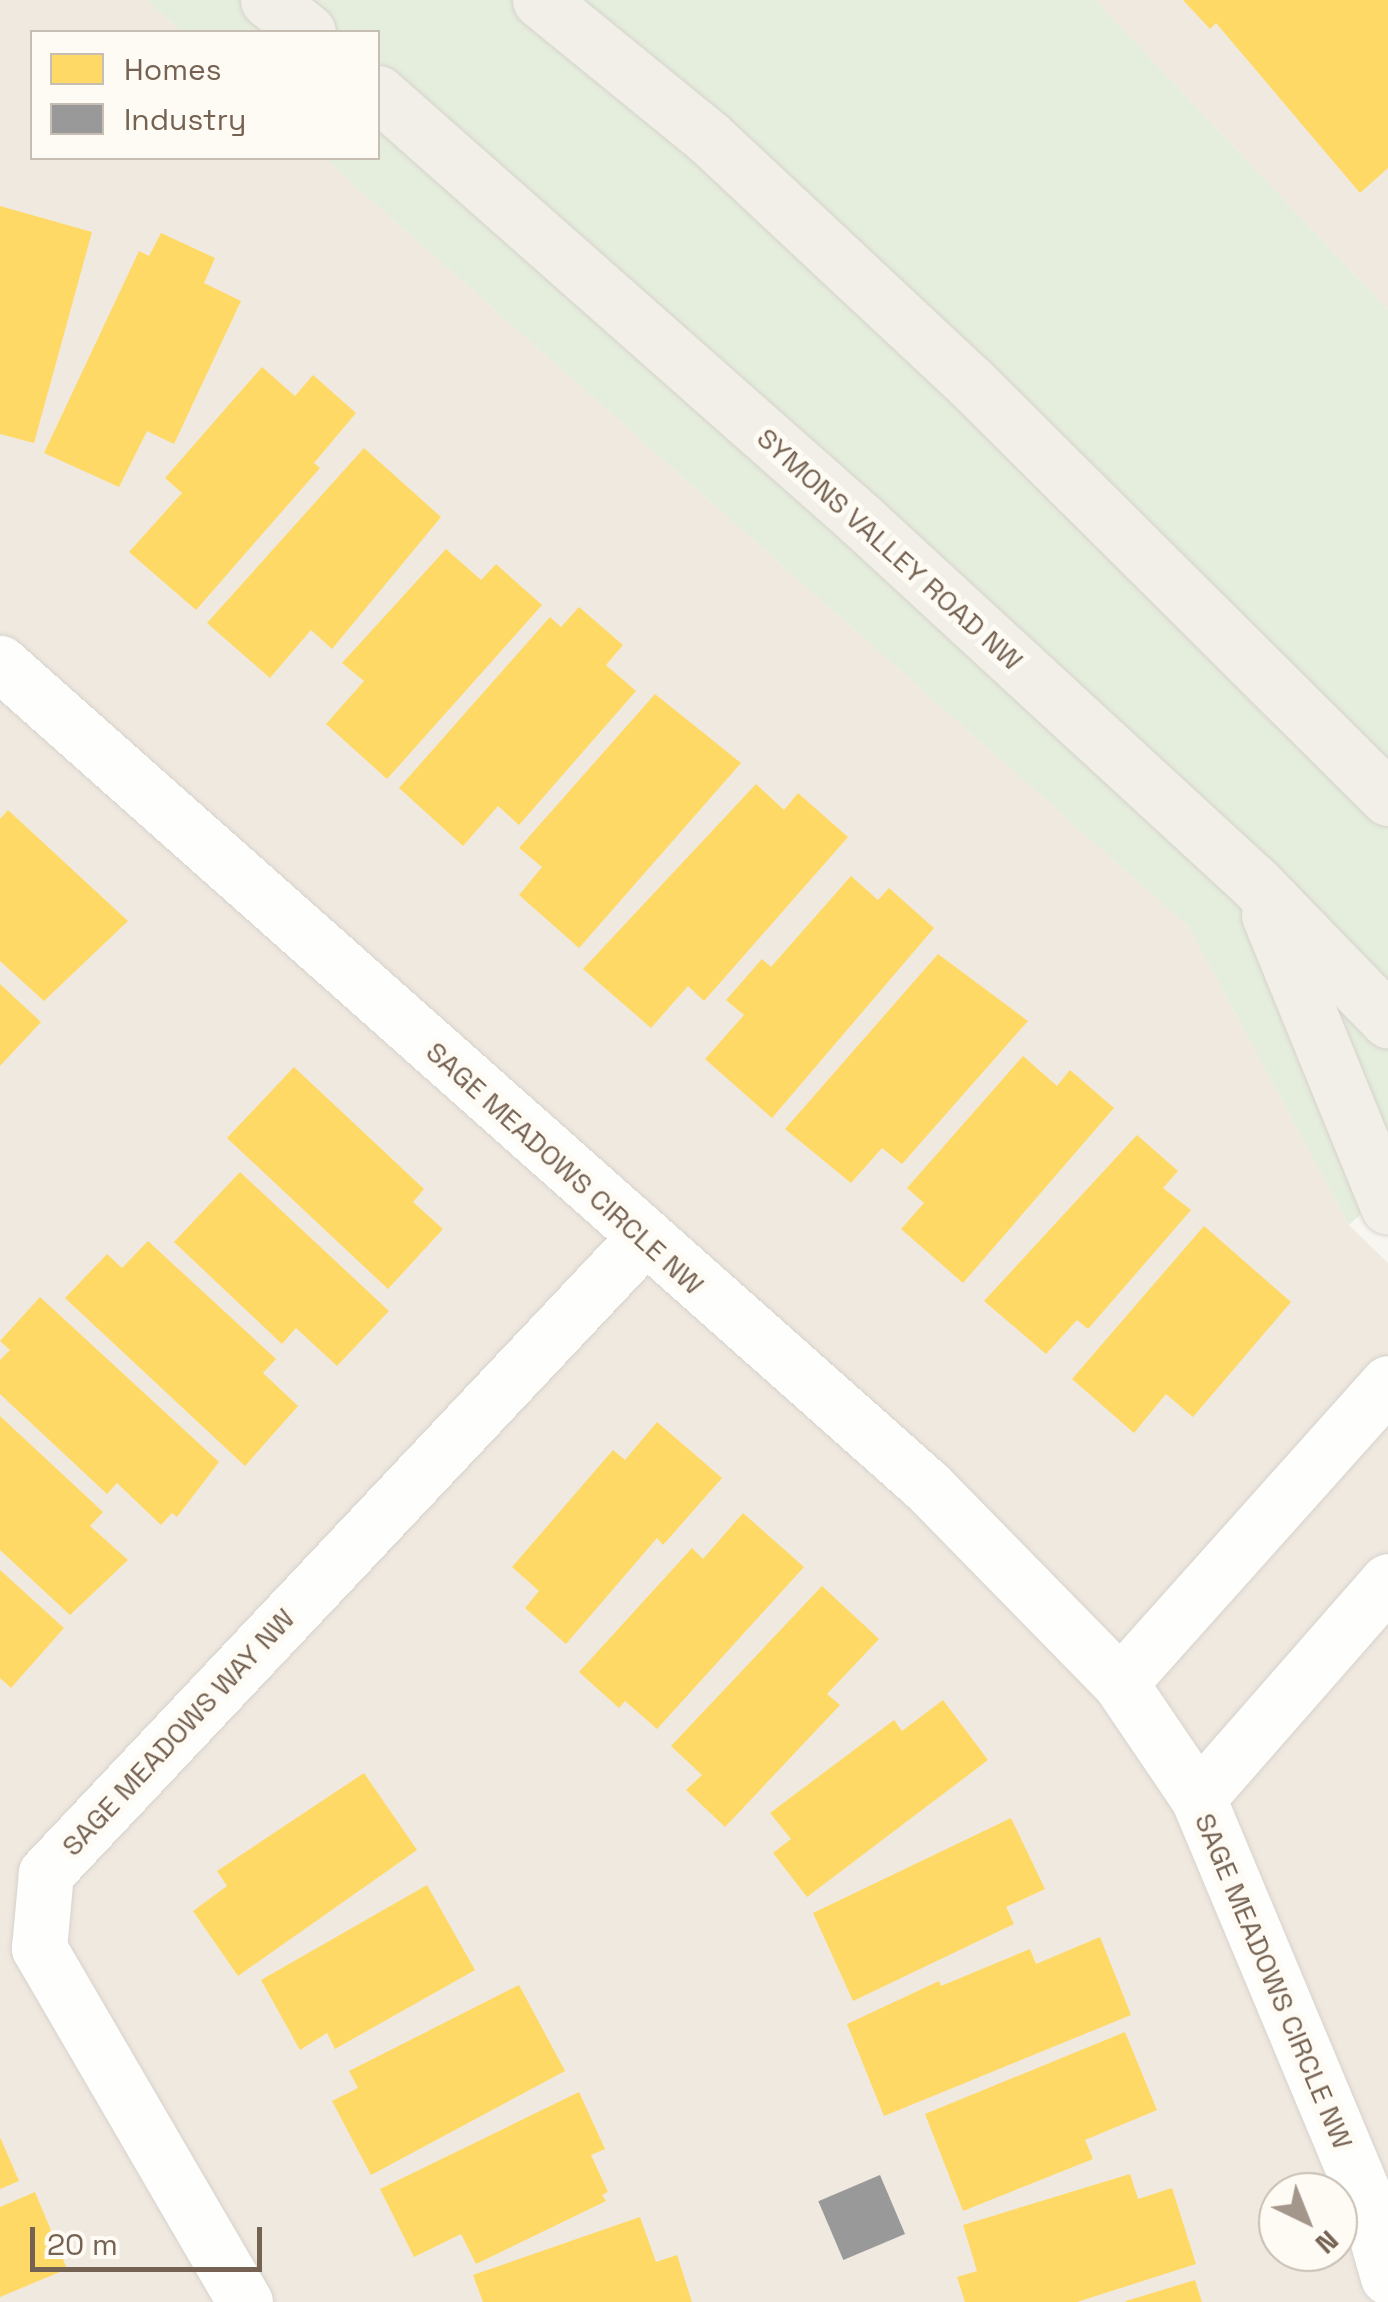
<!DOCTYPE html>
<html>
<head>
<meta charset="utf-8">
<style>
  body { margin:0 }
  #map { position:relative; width:1388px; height:2302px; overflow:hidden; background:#f8f6f1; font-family:"Space Grotesk",sans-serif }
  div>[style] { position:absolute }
  .residential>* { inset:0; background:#f0e9e0 }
  .green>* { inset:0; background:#e5eedd }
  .homes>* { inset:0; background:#ffd966 }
  .industry>* { inset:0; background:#999; transform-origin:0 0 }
  .roads { filter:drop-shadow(0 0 2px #d6d2cc) drop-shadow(0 0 2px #d6d2cc) }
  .minor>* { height:55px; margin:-27.5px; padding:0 27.5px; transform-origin:27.5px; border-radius:27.5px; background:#fefefd }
  .major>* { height:55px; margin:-27.5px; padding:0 27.5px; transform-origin:27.5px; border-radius:27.5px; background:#f2efe8 }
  span { translate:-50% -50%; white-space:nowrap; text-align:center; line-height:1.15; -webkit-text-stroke:10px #fefbf4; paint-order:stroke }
  .street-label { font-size:28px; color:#756252 }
  .legend { position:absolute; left:30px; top:30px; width:350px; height:130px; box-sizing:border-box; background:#fefbf4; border:2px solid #c7beb3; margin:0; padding:12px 18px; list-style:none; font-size:30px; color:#756252 }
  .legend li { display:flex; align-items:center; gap:20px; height:50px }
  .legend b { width:50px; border:2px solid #c7beb3 }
  .north { position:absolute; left:1258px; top:2172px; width:100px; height:100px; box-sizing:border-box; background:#fefbf4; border:2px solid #c7beb3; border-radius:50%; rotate:137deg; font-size:28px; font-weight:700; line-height:40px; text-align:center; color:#756252 }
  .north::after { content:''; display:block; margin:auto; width:35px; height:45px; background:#a3968a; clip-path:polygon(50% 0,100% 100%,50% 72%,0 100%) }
  .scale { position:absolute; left:30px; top:2227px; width:232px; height:45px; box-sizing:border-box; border:5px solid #756252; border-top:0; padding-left:12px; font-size:30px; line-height:35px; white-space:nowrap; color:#756252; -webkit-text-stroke:8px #fefbf4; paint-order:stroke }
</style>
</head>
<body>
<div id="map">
  <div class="residential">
    <div style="clip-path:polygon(evenodd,0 0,146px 0,183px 32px,32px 32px,32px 158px,324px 158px,1189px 927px,1349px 1225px,1388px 1263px,1388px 2302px,0 2302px,0 0,1278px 2192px,1338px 2192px,1338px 2252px,1278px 2252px,1278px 2192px)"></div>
    <div style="clip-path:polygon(1095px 0,1388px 0,1388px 310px)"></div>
  </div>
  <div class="green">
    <div style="clip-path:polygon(146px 0,1095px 0,1388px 310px,1388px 1189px,1349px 1225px,1189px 927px,324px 158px,378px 158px,378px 32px,183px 32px)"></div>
  </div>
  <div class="homes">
    <div style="clip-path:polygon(1183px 0,1388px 0,1388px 168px,1360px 193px,1216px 23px,1210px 29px)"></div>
    <div style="clip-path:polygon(0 206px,92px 232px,34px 443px,0 434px)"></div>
    <div style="clip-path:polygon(161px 233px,215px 258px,204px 283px,241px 301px,174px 444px,147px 431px,119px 487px,44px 453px,139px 251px,149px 256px)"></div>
    <div style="clip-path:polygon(262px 367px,295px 396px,313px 375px,356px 413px,314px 463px,320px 468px,196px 610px,129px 552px,182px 493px,165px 478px)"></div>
    <div style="clip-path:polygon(364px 448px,441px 517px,332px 649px,311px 630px,270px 678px,207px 623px)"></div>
    <div style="clip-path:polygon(446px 549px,481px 580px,496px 564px,542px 605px,387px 779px,326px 724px,364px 681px,342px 663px)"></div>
    <div style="clip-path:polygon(579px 607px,623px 645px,606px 665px,636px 691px,519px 825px,498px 806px,463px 846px,399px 788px,550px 617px,561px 627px)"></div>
    <div style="clip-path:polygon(655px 694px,741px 763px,579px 948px,519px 895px,542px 867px,519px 848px)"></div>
    <div style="clip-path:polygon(756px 784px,784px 810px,798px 793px,848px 837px,704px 1001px,688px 986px,651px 1028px,583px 969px)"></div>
    <div style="clip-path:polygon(8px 810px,128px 921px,44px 1001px,0 961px,0 819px)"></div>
    <div style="clip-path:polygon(851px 876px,878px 900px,889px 888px,934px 928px,772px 1118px,705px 1059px,744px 1015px,726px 1000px,762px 959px,771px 967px)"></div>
    <div style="clip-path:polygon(938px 954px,1028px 1021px,902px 1164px,882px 1148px,851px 1183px,785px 1129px)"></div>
    <div style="clip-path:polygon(0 984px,41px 1022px,0 1066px)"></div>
    <div style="clip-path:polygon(1023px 1056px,1057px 1086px,1070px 1070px,1114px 1108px,963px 1283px,901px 1229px,924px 1203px,907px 1188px)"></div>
    <div style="clip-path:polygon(294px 1067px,424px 1189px,413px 1202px,443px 1229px,388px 1289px,227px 1138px)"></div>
    <div style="clip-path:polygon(1137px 1135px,1178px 1171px,1163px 1188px,1191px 1210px,1088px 1329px,1077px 1320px,1046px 1354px,984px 1301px)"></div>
    <div style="clip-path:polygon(240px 1172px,389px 1311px,337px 1366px,296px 1328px,282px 1344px,174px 1242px)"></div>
    <div style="clip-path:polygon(1204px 1226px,1291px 1302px,1193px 1417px,1166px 1394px,1134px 1433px,1072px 1379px)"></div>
    <div style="clip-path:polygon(148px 1241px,276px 1359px,263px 1373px,298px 1406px,245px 1466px,65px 1298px,107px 1254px,122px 1268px)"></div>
    <div style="clip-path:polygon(40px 1297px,219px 1462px,177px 1517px,172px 1513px,161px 1525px,117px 1483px,107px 1494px,0 1394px,0 1360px,10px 1350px,0 1341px)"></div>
    <div style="clip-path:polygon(0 1416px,103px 1512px,90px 1526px,128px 1560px,70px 1615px,0 1550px)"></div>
    <div style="clip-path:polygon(657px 1422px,722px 1478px,663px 1545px,657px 1538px,566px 1644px,525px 1608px,539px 1591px,512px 1567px,613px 1450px,625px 1460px)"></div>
    <div style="clip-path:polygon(743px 1513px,804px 1567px,657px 1729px,625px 1701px,619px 1708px,579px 1672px,692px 1548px,703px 1559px)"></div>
    <div style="clip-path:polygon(0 1570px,64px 1628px,11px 1688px,0 1678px)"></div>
    <div style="clip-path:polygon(822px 1586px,879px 1639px,827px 1694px,840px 1705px,725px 1827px,686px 1790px,702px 1775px,671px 1746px)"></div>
    <div style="clip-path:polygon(943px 1700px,988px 1760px,807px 1897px,773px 1853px,791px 1839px,770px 1813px,894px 1720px,902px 1731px)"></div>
    <div style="clip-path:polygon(364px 1773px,417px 1850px,238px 1976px,193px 1911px,227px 1886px,217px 1871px)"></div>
    <div style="clip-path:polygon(1011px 1818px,1045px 1889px,1006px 1907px,1014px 1924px,853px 2001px,813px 1913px)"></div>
    <div style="clip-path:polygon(427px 1885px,475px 1970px,335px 2049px,327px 2033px,300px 2050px,261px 1980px)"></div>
    <div style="clip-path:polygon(1100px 1937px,1131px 2015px,884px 2116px,847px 2024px,939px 1981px,941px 1986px,1030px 1949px,1036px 1964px)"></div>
    <div style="clip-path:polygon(519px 1985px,565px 2071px,371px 2175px,332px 2101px,358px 2088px,349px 2071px)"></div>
    <div style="clip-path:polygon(1125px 2032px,1157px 2110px,1085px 2140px,1093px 2159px,963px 2211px,925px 2114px)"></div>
    <div style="clip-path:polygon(579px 2092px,605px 2149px,591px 2155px,608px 2192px,602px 2195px,606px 2201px,476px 2264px,461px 2234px,414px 2257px,380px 2189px)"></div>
    <div style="clip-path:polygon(0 2137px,19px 2181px,0 2189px)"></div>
    <div style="clip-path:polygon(1130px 2174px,1138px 2199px,1172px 2188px,1196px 2264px,1077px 2302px,965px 2302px,957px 2277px,977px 2271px,963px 2225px)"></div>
    <div style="clip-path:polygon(35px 2192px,67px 2269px,0 2297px,0 2207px)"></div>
    <div style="clip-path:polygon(640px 2217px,656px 2262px,677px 2255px,692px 2302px,483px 2302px,473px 2275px)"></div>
    <div style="clip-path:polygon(1195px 2280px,1202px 2302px,1126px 2302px,1126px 2301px)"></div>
  </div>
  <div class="industry">
    <div style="left:880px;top:2175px;width:64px;height:67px;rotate:67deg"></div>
  </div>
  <div class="roads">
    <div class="minor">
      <div style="left:0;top:663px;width:1240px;rotate:41.6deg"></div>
      <div style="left:927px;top:1486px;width:276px;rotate:45.6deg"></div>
      <div style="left:1120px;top:1683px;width:139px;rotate:55.9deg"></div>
      <div style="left:1198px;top:1798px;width:436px;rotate:67.3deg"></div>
      <div style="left:1366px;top:2200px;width:80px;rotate:74.1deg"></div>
      <div style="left:1120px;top:1683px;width:402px;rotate:-48.2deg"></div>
      <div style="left:1198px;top:1798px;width:288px;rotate:-48.8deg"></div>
      <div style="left:245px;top:2302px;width:410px;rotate:-120.2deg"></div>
      <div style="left:39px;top:1948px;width:75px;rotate:-84.7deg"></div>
      <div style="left:46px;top:1873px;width:871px;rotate:-46.72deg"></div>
    </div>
    <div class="major">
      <div style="left:268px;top:0;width:51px;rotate:38.7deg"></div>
      <div style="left:540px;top:0;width:217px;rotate:39.2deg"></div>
      <div style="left:708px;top:137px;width:359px;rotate:43.1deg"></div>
      <div style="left:970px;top:382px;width:590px;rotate:44.86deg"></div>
      <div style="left:378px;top:93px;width:645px;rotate:41.48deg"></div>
      <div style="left:861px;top:520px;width:537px;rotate:42.66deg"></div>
      <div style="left:1256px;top:884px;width:190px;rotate:45.9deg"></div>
      <div style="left:1269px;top:915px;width:315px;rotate:67.8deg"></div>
    </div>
  </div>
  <div class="street-label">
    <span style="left:890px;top:549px;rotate:42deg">SYMONS VALLEY ROAD NW</span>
    <span style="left:565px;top:1168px;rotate:42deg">SAGE MEADOWS CIRCLE NW</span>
    <span style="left:178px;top:1732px;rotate:-47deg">SAGE MEADOWS WAY NW</span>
    <span style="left:1274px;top:1981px;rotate:67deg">SAGE MEADOWS CIRCLE NW</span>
  </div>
  <ul class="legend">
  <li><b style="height:28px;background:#ffd966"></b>Homes</li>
  <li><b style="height:28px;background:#999"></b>Industry</li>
  </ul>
  <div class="north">N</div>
  <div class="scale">20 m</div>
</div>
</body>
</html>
